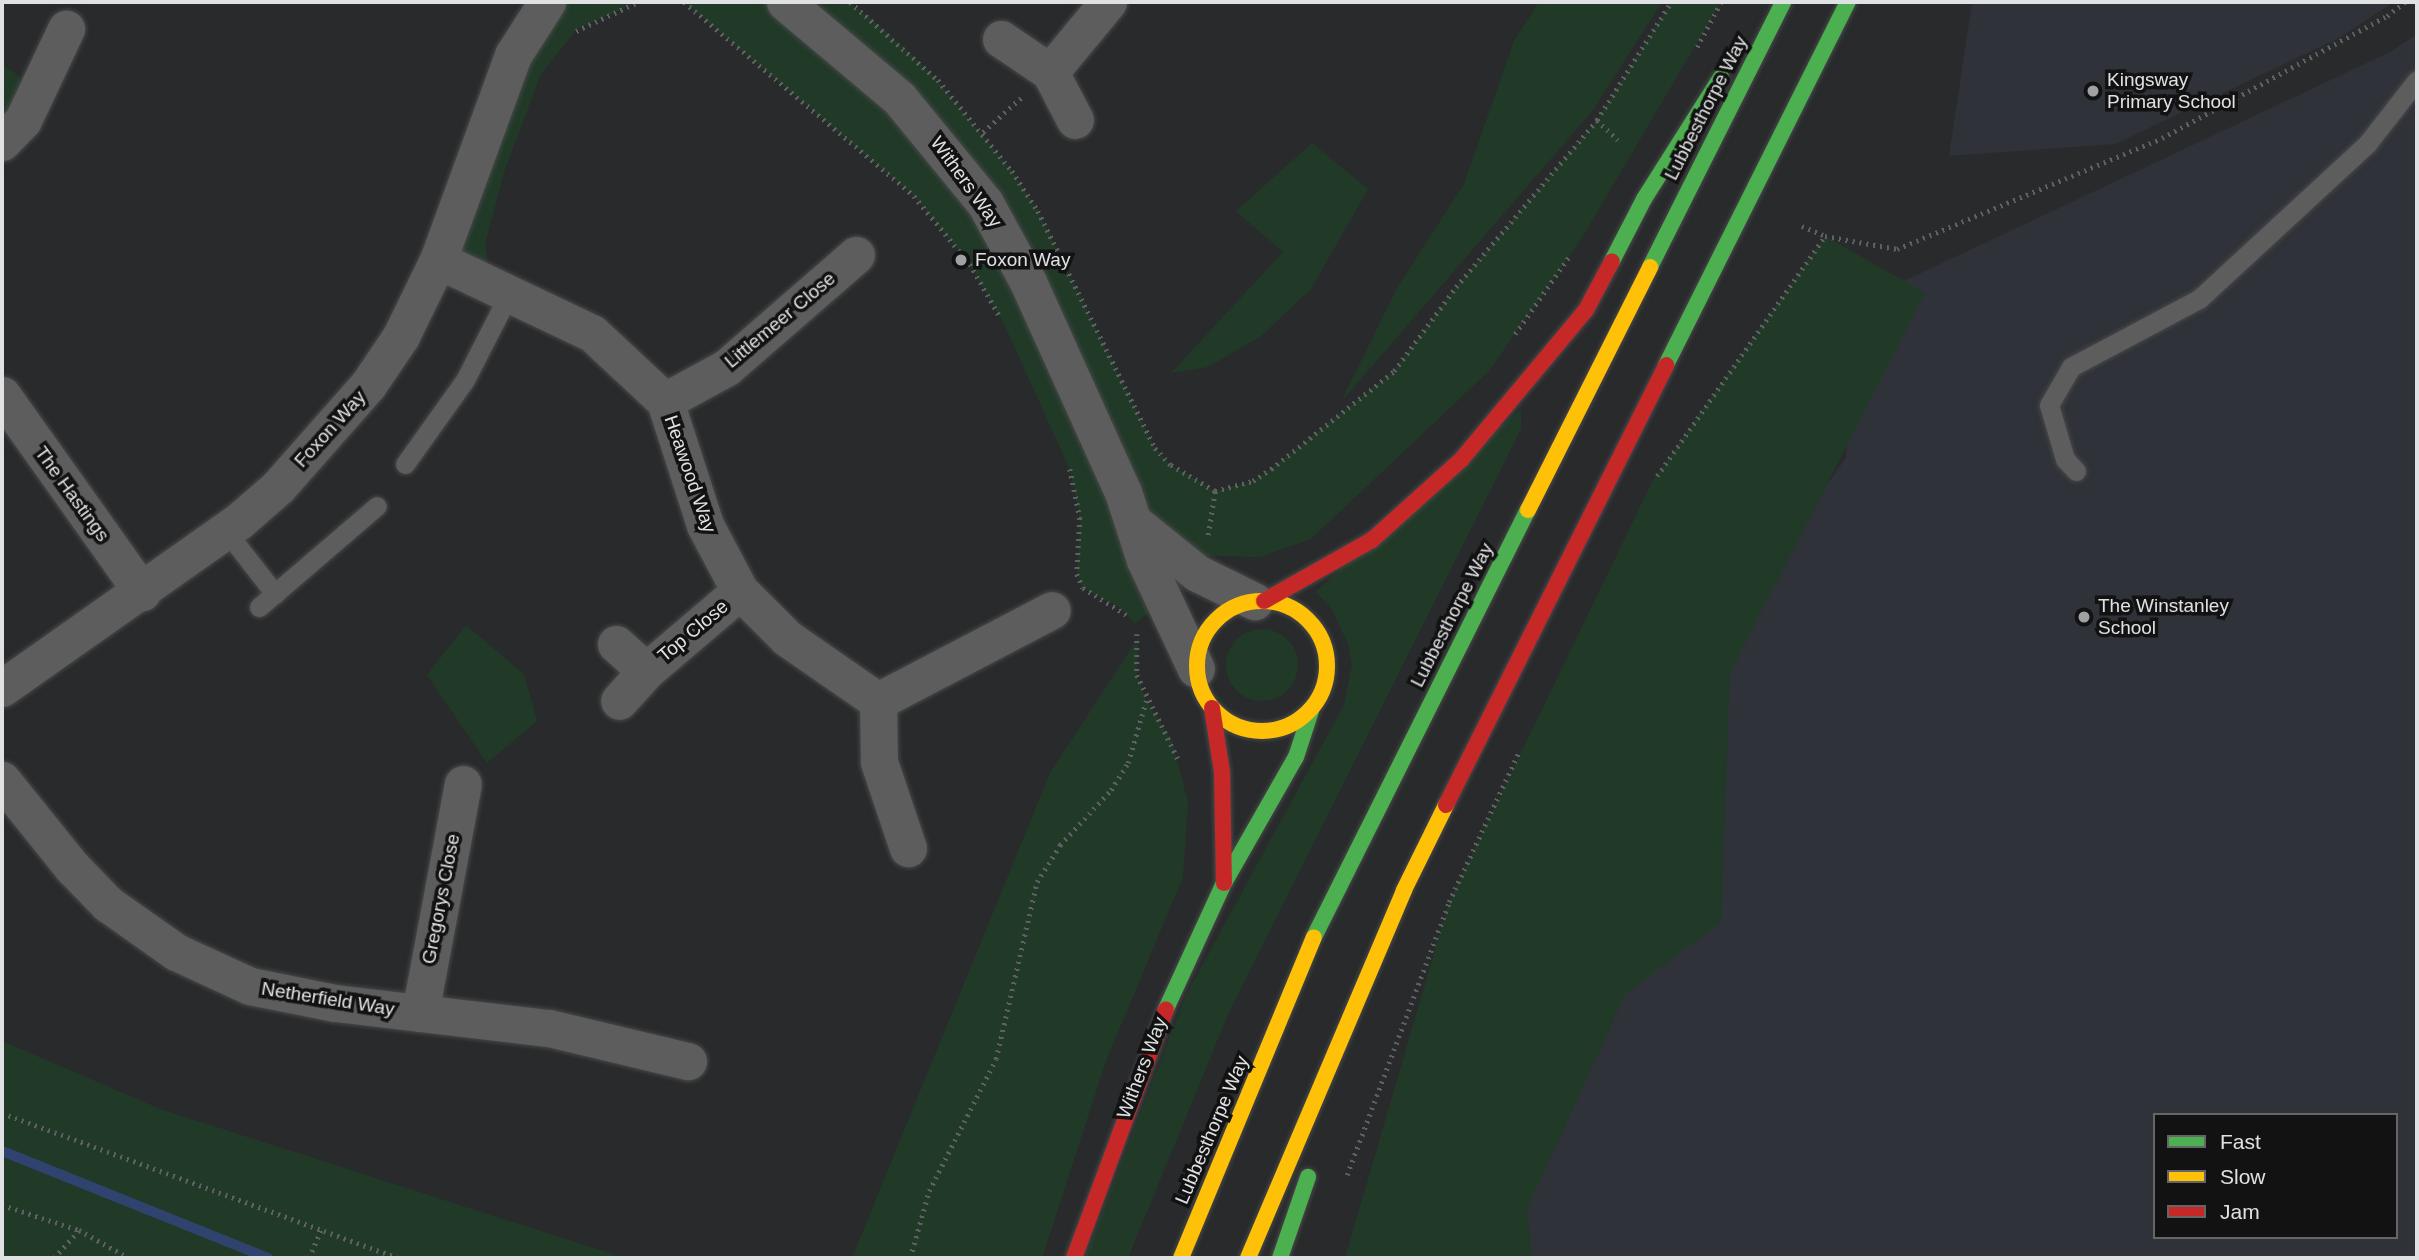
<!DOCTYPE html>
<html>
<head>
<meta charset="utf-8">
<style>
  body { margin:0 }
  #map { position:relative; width:2419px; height:1260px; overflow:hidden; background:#292a2b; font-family:Arial,sans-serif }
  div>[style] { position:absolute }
  .built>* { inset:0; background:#2f3238 }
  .green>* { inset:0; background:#213a28 }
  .round { border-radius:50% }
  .stream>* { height:10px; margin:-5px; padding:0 5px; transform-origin:5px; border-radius:5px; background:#30436e }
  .path>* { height:4.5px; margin-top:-2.25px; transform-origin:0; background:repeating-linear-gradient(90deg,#5f6061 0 2px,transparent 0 7px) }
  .roads { filter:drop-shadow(0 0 2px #474849) drop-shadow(0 0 2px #474849) }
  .lane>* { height:19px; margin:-9.5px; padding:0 9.5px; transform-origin:9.5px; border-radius:9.5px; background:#5d5d5e }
  .street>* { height:37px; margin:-18.5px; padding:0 18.5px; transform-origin:18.5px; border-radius:18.5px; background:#5d5d5e }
  .fast>* { height:16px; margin:-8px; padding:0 8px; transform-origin:8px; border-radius:8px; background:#4caf50 }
  .slow>* { height:16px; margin:-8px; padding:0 8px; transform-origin:8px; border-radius:8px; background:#ffc107 }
  .slow>.ring { margin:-8px; padding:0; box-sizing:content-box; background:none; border:16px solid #ffc107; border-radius:50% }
  .jam>* { height:16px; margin:-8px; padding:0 8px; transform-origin:8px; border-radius:8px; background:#c62828 }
  .dots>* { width:19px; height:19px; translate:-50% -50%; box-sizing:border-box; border:4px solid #121213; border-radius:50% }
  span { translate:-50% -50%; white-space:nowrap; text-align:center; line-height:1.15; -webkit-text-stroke:7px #121213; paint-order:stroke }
  .poi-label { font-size:19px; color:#e0e1e3 }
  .left { translate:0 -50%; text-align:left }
  .street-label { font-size:19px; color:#e0e1e3 }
  .frame { position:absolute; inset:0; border:4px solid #e0e1e3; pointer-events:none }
  .legend { position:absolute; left:2153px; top:1113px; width:245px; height:126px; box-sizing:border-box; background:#121213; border:2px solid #646566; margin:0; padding:9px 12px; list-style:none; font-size:21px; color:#e0e1e3 }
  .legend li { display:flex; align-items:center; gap:14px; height:35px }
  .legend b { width:35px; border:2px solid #646566 }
</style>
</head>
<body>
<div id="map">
  <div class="built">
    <div style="clip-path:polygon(1972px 2px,2394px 2px,2339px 38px,2115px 144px,1949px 156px)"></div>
    <div style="clip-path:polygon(evenodd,2417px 34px,2417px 1258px,1421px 1258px,1776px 555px,1846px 458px,1851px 306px,2392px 51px,2417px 34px,2155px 1115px,2396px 1115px,2396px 1237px,2155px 1237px,2155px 1115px)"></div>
  </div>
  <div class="green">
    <div style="clip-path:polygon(547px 2px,638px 2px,577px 29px,541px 74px,504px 172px,485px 244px,491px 283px,438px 260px)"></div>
    <div style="clip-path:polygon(684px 2px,850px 2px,887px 32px,930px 72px,1012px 171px,1038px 211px,1155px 448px,1171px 465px,1215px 491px,1253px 481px,1271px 469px,1394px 371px,1456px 287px,1597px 120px,1671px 2px,1721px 2px,1583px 236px,1489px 371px,1311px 539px,1260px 557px,1169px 555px,1165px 602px,1135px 623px,1119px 607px,1083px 588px,1077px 574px,1080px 518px,1070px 470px,1005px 326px,970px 264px,914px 196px)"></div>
    <div style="clip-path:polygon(1539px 2px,1662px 2px,1593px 110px,1341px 402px,1397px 288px,1464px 184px,1514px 41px)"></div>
    <div style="clip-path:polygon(2px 64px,19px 76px,20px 85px,2px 123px)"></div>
    <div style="clip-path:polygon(1312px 143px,1368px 189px,1311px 289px,1261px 336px,1208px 367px,1171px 373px,1283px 252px,1236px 211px)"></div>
    <div style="clip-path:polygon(1825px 236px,1925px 293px,1730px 673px,1721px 922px,1626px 993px,1527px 1209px,1532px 1258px,1345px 1258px,1449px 902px,1653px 480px)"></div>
    <div style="clip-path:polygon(1521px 409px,1521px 429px,1229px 1012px,1128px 1258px,1085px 1258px,1185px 997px,1344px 705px,1352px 665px,1348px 644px,1330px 606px,1315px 592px)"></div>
    <div style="clip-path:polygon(466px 625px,524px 674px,537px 721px,487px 763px,427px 675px)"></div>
    <div class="round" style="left:1226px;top:629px;width:72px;height:72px"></div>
    <div style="clip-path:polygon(1138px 638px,1137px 675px,1146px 700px,1172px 740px,1188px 803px,1183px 877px,1106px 1061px,1042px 1258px,852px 1258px,1050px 773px)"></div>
    <div style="clip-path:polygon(2px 1041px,160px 1109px,625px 1258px,2px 1258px)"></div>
  </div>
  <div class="stream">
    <div style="left:2px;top:1151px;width:287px;rotate:21.9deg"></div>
  </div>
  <div class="path">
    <div style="left:684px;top:2px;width:301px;rotate:40.1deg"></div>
    <div style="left:914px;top:196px;width:88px;rotate:50.5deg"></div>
    <div style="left:970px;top:264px;width:59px;rotate:60.4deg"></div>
    <div style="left:850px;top:2px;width:118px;rotate:41.6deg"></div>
    <div style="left:938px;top:80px;width:117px;rotate:50.9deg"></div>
    <div style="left:1012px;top:171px;width:48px;rotate:57deg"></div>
    <div style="left:1038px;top:211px;width:264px;rotate:63.7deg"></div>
    <div style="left:1155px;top:448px;width:23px;rotate:47deg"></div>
    <div style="left:1171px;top:465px;width:51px;rotate:30.6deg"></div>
    <div style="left:576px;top:31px;width:68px;rotate:-25.1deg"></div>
    <div style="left:1697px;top:47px;width:51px;rotate:-61.9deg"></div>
    <div style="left:1597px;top:120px;width:29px;rotate:44deg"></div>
    <div style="left:983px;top:132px;width:54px;rotate:-42deg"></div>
    <div style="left:1802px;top:226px;width:25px;rotate:23deg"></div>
    <div style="left:1825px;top:236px;width:73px;rotate:10.2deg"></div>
    <div style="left:1897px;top:249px;width:287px;rotate:-22.7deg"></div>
    <div style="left:2162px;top:138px;width:256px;rotate:-28.5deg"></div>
    <div style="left:2387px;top:16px;width:23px;rotate:-38deg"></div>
    <div style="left:1515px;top:334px;width:93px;rotate:-55.1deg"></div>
    <div style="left:1070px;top:469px;width:50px;rotate:78.5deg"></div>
    <div style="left:1080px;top:518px;width:56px;rotate:93.1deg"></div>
    <div style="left:1077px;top:574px;width:15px;rotate:67deg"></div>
    <div style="left:1083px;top:588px;width:55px;rotate:31.7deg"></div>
    <div style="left:1657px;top:476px;width:293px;rotate:-55deg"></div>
    <div style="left:1208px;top:535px;width:45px;rotate:-81deg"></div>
    <div style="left:1215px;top:491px;width:39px;rotate:-15deg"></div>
    <div style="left:1253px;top:481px;width:22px;rotate:-34deg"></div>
    <div style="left:1271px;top:469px;width:157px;rotate:-38.5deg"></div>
    <div style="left:1394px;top:371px;width:104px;rotate:-53.6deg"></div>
    <div style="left:1456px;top:287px;width:219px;rotate:-49.8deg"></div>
    <div style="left:1597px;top:120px;width:139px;rotate:-57.9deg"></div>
    <div style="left:1137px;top:634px;width:41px;rotate:90deg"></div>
    <div style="left:1137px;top:675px;width:96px;rotate:64deg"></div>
    <div style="left:2px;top:1113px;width:423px;rotate:20.1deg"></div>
    <div style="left:1347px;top:1175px;width:291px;rotate:-69.5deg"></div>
    <div style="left:1449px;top:902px;width:168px;rotate:-65deg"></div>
    <div style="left:2px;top:1205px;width:81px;rotate:18deg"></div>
    <div style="left:79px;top:1230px;width:57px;rotate:29.2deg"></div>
    <div style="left:54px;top:1258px;width:38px;rotate:-48deg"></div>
    <div style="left:309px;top:1258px;width:30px;rotate:-67deg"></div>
    <div style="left:910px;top:1258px;width:70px;rotate:-74.2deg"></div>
    <div style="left:929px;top:1191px;width:148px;rotate:-63.1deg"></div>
    <div style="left:996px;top:1059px;width:182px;rotate:-77deg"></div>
    <div style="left:1037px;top:882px;width:44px;rotate:-58.1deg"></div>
    <div style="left:1060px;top:845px;width:75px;rotate:-47.2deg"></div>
    <div style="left:1111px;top:790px;width:32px;rotate:-58deg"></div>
    <div style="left:1128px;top:763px;width:65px;rotate:-73.8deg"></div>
  </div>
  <div class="roads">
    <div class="lane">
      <div style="left:405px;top:464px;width:103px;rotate:-54.5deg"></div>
      <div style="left:465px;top:380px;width:99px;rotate:-62.9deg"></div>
      <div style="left:2076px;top:471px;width:16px;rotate:-133deg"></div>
      <div style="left:2065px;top:459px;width:56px;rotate:-106.5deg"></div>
      <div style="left:2049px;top:405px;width:44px;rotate:-59.9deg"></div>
      <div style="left:2071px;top:367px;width:145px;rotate:-28deg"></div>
      <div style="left:2199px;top:299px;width:229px;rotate:-42.7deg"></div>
      <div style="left:2367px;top:144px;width:81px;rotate:-52deg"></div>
      <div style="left:226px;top:531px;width:80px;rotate:52.1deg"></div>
      <div style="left:259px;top:607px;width:155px;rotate:-40.6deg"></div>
    </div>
    <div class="street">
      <div style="left:785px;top:2px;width:149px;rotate:40.1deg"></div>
      <div style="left:899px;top:98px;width:136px;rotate:50.7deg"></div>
      <div style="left:985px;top:203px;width:90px;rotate:61.4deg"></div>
      <div style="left:1028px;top:282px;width:230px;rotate:65.7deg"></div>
      <div style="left:1123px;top:492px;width:71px;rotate:72.1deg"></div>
      <div style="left:1145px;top:560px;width:120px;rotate:64.9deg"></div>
      <div style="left:1001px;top:39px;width:59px;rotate:34deg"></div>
      <div style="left:1050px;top:72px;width:54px;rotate:62.5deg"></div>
      <div style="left:1050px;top:72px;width:91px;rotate:-50.4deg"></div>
      <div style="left:2px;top:142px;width:30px;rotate:-46deg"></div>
      <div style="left:23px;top:120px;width:101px;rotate:-64.7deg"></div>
      <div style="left:438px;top:260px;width:170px;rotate:25.4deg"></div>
      <div style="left:592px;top:333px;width:100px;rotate:43deg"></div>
      <div style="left:665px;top:401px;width:130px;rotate:72.1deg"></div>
      <div style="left:705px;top:525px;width:75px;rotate:62.1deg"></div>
      <div style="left:740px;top:591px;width:66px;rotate:45deg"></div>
      <div style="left:787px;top:638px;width:111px;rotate:34.7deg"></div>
      <div style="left:878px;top:701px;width:196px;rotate:-27.6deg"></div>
      <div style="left:2px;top:395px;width:242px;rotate:54.6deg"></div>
      <div style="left:665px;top:401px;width:71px;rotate:-28.7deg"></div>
      <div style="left:727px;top:367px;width:171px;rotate:-41deg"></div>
      <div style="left:1136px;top:524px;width:78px;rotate:38.8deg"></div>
      <div style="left:1197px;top:573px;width:64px;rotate:26.2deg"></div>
      <div style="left:616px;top:644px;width:40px;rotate:42deg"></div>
      <div style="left:646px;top:671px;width:40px;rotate:132deg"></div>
      <div style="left:646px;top:671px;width:123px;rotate:-40.4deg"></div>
      <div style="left:2px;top:688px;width:290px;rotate:-35.2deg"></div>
      <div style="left:239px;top:521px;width:52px;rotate:-41.1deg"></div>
      <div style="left:278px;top:487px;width:136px;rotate:-48.6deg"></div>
      <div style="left:368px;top:385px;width:59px;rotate:-56deg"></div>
      <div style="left:401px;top:336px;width:85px;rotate:-64deg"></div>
      <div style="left:438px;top:260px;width:218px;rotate:-69.9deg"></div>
      <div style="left:513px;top:55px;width:63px;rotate:-57.3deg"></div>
      <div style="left:878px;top:701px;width:61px;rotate:89.1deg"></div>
      <div style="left:879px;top:762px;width:91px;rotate:71.4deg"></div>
      <div style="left:2px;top:780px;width:112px;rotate:51.2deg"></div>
      <div style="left:72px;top:867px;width:52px;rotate:45.8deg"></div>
      <div style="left:108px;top:904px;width:83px;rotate:35.2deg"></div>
      <div style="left:176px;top:952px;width:81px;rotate:24.7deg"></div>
      <div style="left:250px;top:986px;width:87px;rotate:11.3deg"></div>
      <div style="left:335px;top:1003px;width:215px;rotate:6.7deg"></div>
      <div style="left:549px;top:1028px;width:143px;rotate:13.4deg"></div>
      <div style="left:420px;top:1013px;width:233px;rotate:-79.4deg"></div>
    </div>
    <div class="fast">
      <div style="left:1612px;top:261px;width:70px;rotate:-62.7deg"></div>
      <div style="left:1644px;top:199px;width:144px;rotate:-57.7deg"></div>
      <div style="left:1650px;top:267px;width:297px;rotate:-63.3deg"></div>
      <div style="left:1666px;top:365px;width:406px;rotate:-63.4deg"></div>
      <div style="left:1314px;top:937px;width:478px;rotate:-63.4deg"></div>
      <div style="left:1166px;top:1009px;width:139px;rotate:-65.3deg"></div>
      <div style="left:1224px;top:883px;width:145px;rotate:-60.3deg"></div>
      <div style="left:1296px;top:757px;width:48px;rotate:-71.9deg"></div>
      <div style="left:1280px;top:1258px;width:86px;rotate:-70.9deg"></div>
    </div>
    <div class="slow">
      <div style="left:1528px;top:510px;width:272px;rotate:-63.3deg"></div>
      <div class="ring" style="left:1197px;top:601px;width:114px;height:114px"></div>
      <div style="left:1181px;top:1258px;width:347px;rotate:-67.5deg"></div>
      <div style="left:1248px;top:1258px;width:400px;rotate:-67deg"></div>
      <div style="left:1404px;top:890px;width:95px;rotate:-63.7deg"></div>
    </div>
    <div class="jam">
      <div style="left:1264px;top:601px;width:124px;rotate:-29.5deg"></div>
      <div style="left:1372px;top:540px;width:120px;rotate:-42deg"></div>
      <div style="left:1461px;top:460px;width:195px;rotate:-50.2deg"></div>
      <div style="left:1586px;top:310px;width:55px;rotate:-62deg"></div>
      <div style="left:1212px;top:708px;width:65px;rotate:81.1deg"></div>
      <div style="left:1222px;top:772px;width:111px;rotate:89deg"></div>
      <div style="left:1446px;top:805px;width:492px;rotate:-63.4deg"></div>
      <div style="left:1074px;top:1258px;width:265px;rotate:-69.7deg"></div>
    </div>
  </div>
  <div class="dots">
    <div style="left:2093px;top:91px;background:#a0a1a3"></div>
    <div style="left:961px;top:260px;background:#a0a1a3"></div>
    <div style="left:2084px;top:617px;background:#a0a1a3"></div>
  </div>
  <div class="poi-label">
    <span class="left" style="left:2107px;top:91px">Kingsway<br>Primary School</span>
    <span class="left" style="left:975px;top:260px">Foxon Way</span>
    <span class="left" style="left:2098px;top:617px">The Winstanley<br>School</span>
  </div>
  <div class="street-label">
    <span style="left:1706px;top:108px;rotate:-63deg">Lubbesthorpe Way</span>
    <span style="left:966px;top:182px;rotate:54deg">Withers Way</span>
    <span style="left:780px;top:320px;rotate:-40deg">Littlemeer Close</span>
    <span style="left:330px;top:429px;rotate:-48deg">Foxon Way</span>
    <span style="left:690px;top:474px;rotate:71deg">Heawood Way</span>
    <span style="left:72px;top:494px;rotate:54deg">The Hastings</span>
    <span style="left:1452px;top:615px;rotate:-63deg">Lubbesthorpe Way</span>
    <span style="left:693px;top:631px;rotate:-40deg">Top Close</span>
    <span style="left:441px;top:899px;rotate:-79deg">Gregorys Close</span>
    <span style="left:328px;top:999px;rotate:9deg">Netherfield Way</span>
    <span style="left:1142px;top:1068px;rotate:-69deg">Withers Way</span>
    <span style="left:1212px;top:1130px;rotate:-67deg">Lubbesthorpe Way</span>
  </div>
  <div class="frame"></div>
  <ul class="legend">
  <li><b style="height:9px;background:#4caf50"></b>Fast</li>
  <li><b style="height:9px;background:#ffc107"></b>Slow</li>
  <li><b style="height:9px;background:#c62828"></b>Jam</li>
  </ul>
</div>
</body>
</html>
